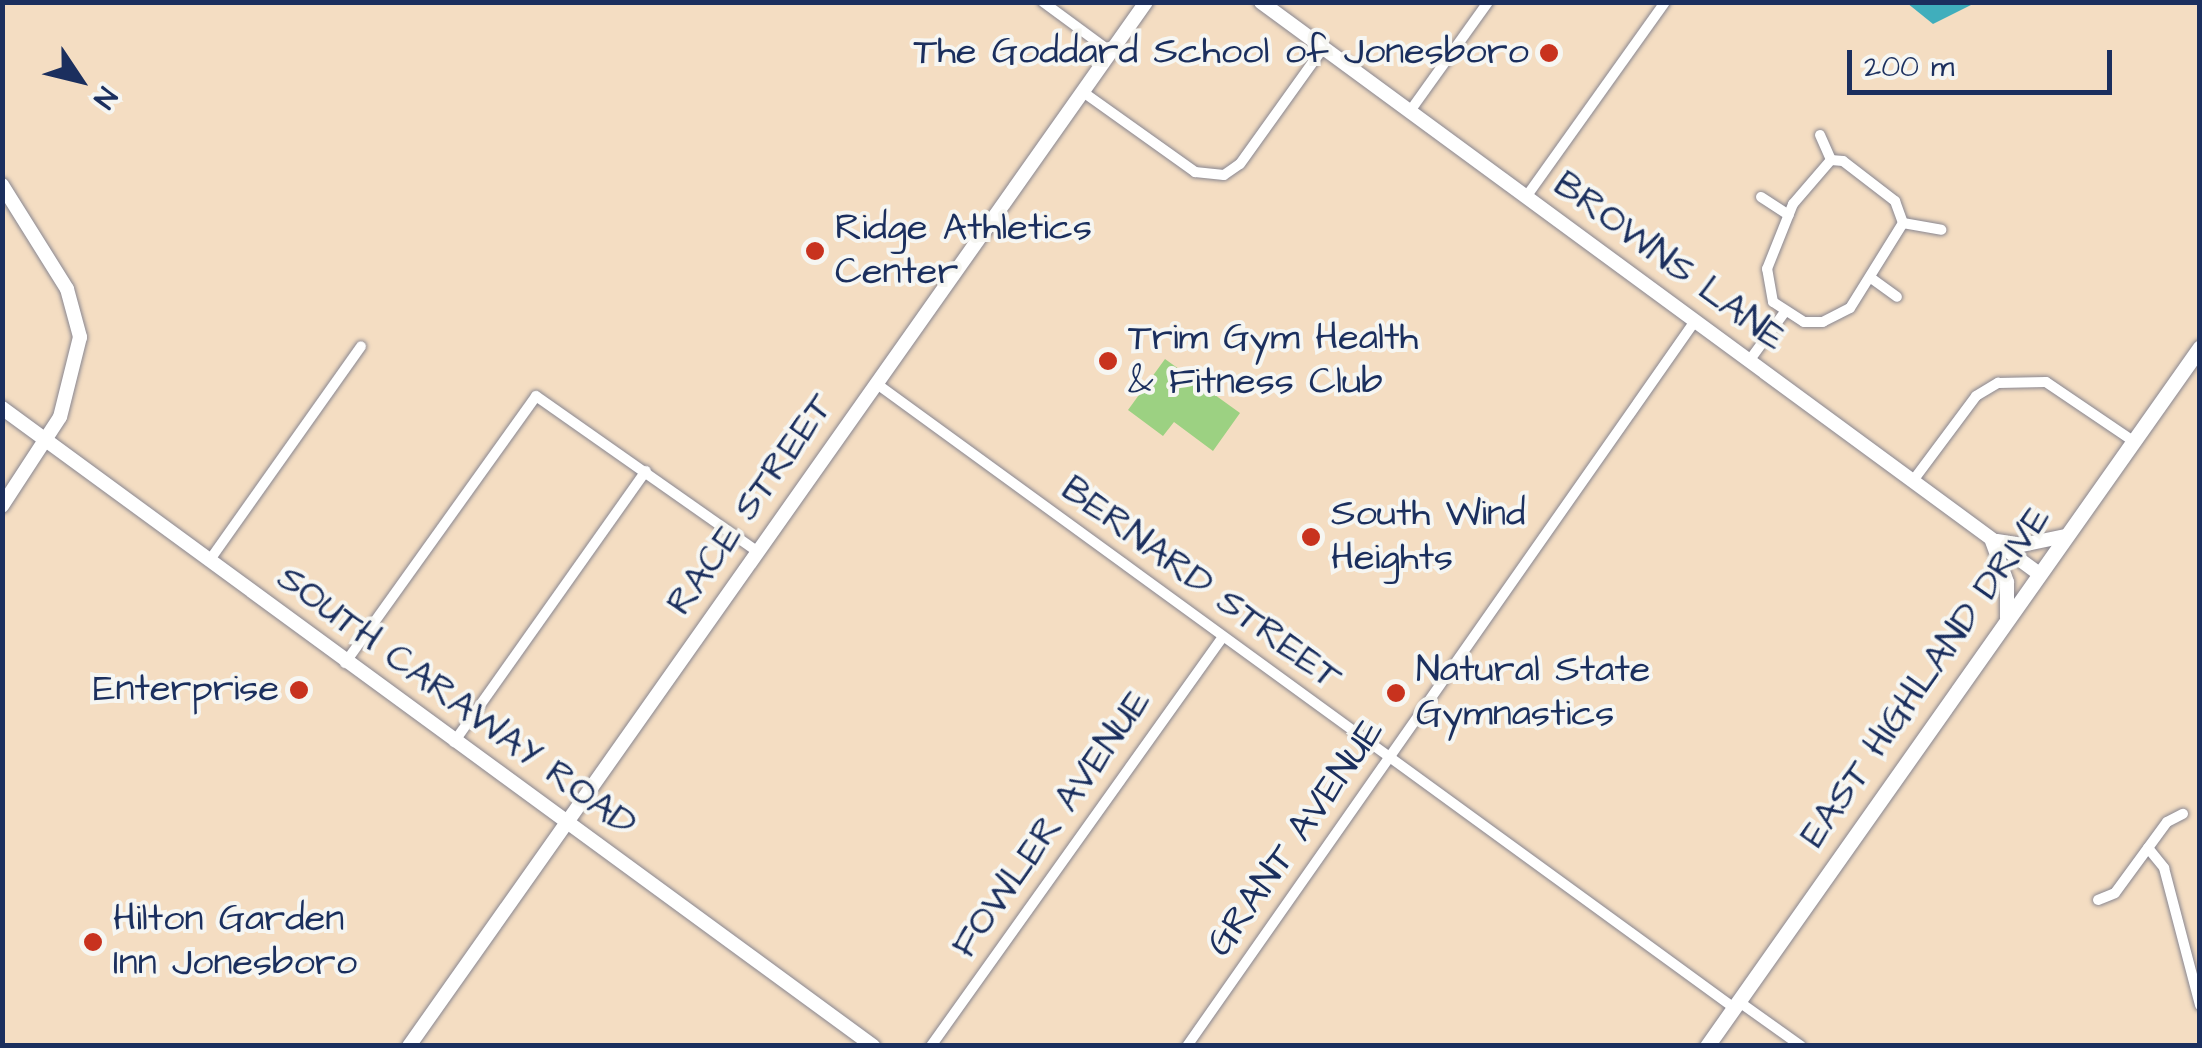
<!DOCTYPE html>
<html>
<head>
<meta charset="utf-8">
<style>
  body { margin:0 }
  #map { position:relative; width:2202px; height:1048px; overflow:hidden; background:#f4ddc2; font-family:"Architects Daughter",sans-serif }
  div>[style] { position:absolute }
  .green>* { inset:0; background:#9cd182 }
  .water>* { inset:0; background:#40aebc }
  .roads { filter:drop-shadow(0 0 2px #888690) drop-shadow(0 0 2px #888690) }
  .street>* { height:10px; margin:-5px; padding:0 5px; transform-origin:5px; border-radius:5px; background:#fff }
  .secondary>* { height:14px; margin:-7px; padding:0 7px; transform-origin:7px; border-radius:7px; background:#fff }
  .primary>* { height:15px; margin:-7.5px; padding:0 7.5px; transform-origin:7.5px; border-radius:7.5px; background:#fff }
  .dots>* { width:28px; height:28px; translate:-50% -50%; box-sizing:border-box; border:5px solid #f6f6f2; border-radius:50% }
  span { translate:-50% -50%; white-space:nowrap; text-align:center; line-height:1.15; -webkit-text-stroke:8px #f6f6f2; paint-order:stroke }
  .poi-label { font-size:38px; color:#1b2f5e }
  .right { translate:-100% -50%; text-align:right }
  .left { translate:0 -50%; text-align:left }
  .street-label { font-size:38px; color:#1b2f5e }
  .frame { position:absolute; inset:0; border:5px solid #1b2f5e; pointer-events:none }
  .north { position:absolute; left:30px; top:30px; width:100px; height:100px; -webkit-text-stroke:8px #f6f6f2; paint-order:stroke; rotate:125deg; font-size:28px; font-weight:700; line-height:40px; text-align:center; color:#1b2f5e }
  .north::after { content:''; display:block; margin:auto; width:35px; height:45px; background:#1b2f5e; clip-path:polygon(50% 0,100% 100%,50% 72%,0 100%) }
  .scale { position:absolute; left:1847px; top:50px; width:265px; height:45px; box-sizing:border-box; border:5px solid #1b2f5e; border-top:0; padding-left:12px; font-size:30px; line-height:35px; white-space:nowrap; color:#1b2f5e; -webkit-text-stroke:8px #f6f6f2; paint-order:stroke }
</style>
</head>
<body>
<div id="map">
  <div class="green">
    <div style="clip-path:polygon(1165px 359px,1240px 413px,1213px 451px,1174px 422px,1163px 436px,1128px 410px)"></div>
  </div>
  <div class="water">
    <div style="clip-path:polygon(1907px 3px,1975px 3px,1933px 24px)"></div>
  </div>
  <div class="roads">
    <div class="street">
      <div style="left:1043px;top:2px;width:84px;rotate:36.3deg"></div>
      <div style="left:1083px;top:92px;width:138px;rotate:35.5deg"></div>
      <div style="left:1195px;top:172px;width:29px;rotate:6deg"></div>
      <div style="left:1224px;top:175px;width:19px;rotate:-35deg"></div>
      <div style="left:1240px;top:164px;width:143px;rotate:-54.4deg"></div>
      <div style="left:1410px;top:111px;width:134px;rotate:-54.4deg"></div>
      <div style="left:1820px;top:135px;width:27px;rotate:66deg"></div>
      <div style="left:1831px;top:160px;width:12px;rotate:5deg"></div>
      <div style="left:1843px;top:161px;width:66px;rotate:37.6deg"></div>
      <div style="left:1895px;top:201px;width:23px;rotate:70deg"></div>
      <div style="left:1903px;top:223px;width:100px;rotate:121.9deg"></div>
      <div style="left:1850px;top:308px;width:30px;rotate:153deg"></div>
      <div style="left:1823px;top:322px;width:19px;rotate:180deg"></div>
      <div style="left:1804px;top:322px;width:37px;rotate:-147deg"></div>
      <div style="left:1773px;top:302px;width:34px;rotate:-100deg"></div>
      <div style="left:1767px;top:269px;width:70px;rotate:-68.2deg"></div>
      <div style="left:1793px;top:204px;width:58px;rotate:-49.2deg"></div>
      <div style="left:1526px;top:197px;width:239px;rotate:-54.5deg"></div>
      <div style="left:1761px;top:197px;width:33px;rotate:33deg"></div>
      <div style="left:1903px;top:223px;width:39px;rotate:10deg"></div>
      <div style="left:1871px;top:278px;width:32px;rotate:36deg"></div>
      <div style="left:1749px;top:361px;width:59px;rotate:-53.9deg"></div>
      <div style="left:877px;top:384px;width:1059px;rotate:36.05deg"></div>
      <div style="left:1912px;top:482px;width:107px;rotate:-53.3deg"></div>
      <div style="left:1976px;top:396px;width:26px;rotate:-31deg"></div>
      <div style="left:1998px;top:383px;width:48px;rotate:-1.2deg"></div>
      <div style="left:2046px;top:382px;width:105px;rotate:34.1deg"></div>
      <div style="left:209px;top:561px;width:263px;rotate:-54.7deg"></div>
      <div style="left:345px;top:663px;width:328px;rotate:-54.4deg"></div>
      <div style="left:536px;top:396px;width:271px;rotate:35.1deg"></div>
      <div style="left:454px;top:742px;width:332px;rotate:-54.7deg"></div>
      <div style="left:2148px;top:848px;width:26px;rotate:51deg"></div>
      <div style="left:2164px;top:868px;width:142px;rotate:75.3deg"></div>
      <div style="left:2098px;top:900px;width:18px;rotate:-22deg"></div>
      <div style="left:2115px;top:893px;width:88px;rotate:-53.8deg"></div>
      <div style="left:2167px;top:822px;width:18px;rotate:-27deg"></div>
      <div style="left:1738px;top:1001px;width:77px;rotate:35.5deg"></div>
      <div style="left:931px;top:1046px;width:501px;rotate:-54.5deg"></div>
      <div style="left:1187px;top:1046px;width:885px;rotate:-54.98deg"></div>
    </div>
    <div class="secondary">
      <div style="left:1261px;top:2px;width:964px;rotate:36.31deg"></div>
      <div style="left:2px;top:185px;width:123px;rotate:58deg"></div>
      <div style="left:67px;top:289px;width:50px;rotate:74.8deg"></div>
      <div style="left:80px;top:337px;width:82px;rotate:104deg"></div>
      <div style="left:60px;top:417px;width:106px;rotate:123.1deg"></div>
      <div style="left:2px;top:408px;width:1080px;rotate:36.22deg"></div>
      <div style="left:1992px;top:541px;width:44px;rotate:69.9deg"></div>
      <div style="left:2007px;top:582px;width:36px;rotate:90deg"></div>
      <div style="left:1997px;top:541px;width:25px;rotate:9deg"></div>
      <div style="left:2022px;top:545px;width:44px;rotate:-11.8deg"></div>
      <div style="left:409px;top:1046px;width:1278px;rotate:-54.78deg"></div>
    </div>
    <div class="primary">
      <div style="left:1707px;top:1046px;width:855px;rotate:-54.8deg"></div>
    </div>
  </div>
  <div class="dots">
    <div style="left:1549px;top:53px;background:#c8321e"></div>
    <div style="left:815px;top:251px;background:#c8321e"></div>
    <div style="left:1108px;top:361px;background:#c8321e"></div>
    <div style="left:1311px;top:537px;background:#c8321e"></div>
    <div style="left:299px;top:690px;background:#c8321e"></div>
    <div style="left:1396px;top:693px;background:#c8321e"></div>
    <div style="left:93px;top:942px;background:#c8321e"></div>
  </div>
  <div class="poi-label">
    <span class="right" style="left:1529px;top:53px">The Goddard School of Jonesboro</span>
    <span class="left" style="left:835px;top:251px">Ridge Athletics<br>Center</span>
    <span class="left" style="left:1128px;top:361px">Trim Gym Health<br>&amp; Fitness Club</span>
    <span class="left" style="left:1331px;top:537px">South Wind<br>Heights</span>
    <span class="left" style="left:1416px;top:693px">Natural State<br>Gymnastics</span>
    <span class="right" style="left:279px;top:690px">Enterprise</span>
    <span class="left" style="left:113px;top:942px">Hilton Garden<br>Inn Jonesboro</span>
  </div>
  <div class="street-label">
    <span style="left:1669px;top:262px;rotate:36deg">BROWNS LANE</span>
    <span style="left:751px;top:505px;rotate:-55deg">RACE STREET</span>
    <span style="left:1201px;top:584px;rotate:36deg">BERNARD STREET</span>
    <span style="left:1926px;top:677px;rotate:-55deg">EAST HIGHLAND DRIVE</span>
    <span style="left:456px;top:702px;rotate:36deg">SOUTH CARAWAY ROAD</span>
    <span style="left:1052px;top:824px;rotate:-55deg">FOWLER AVENUE</span>
    <span style="left:1296px;top:838px;rotate:-55deg">GRANT AVENUE</span>
  </div>
  <div class="frame"></div>
  <div class="north">N</div>
  <div class="scale">200 m</div>
</div>
</body>
</html>
